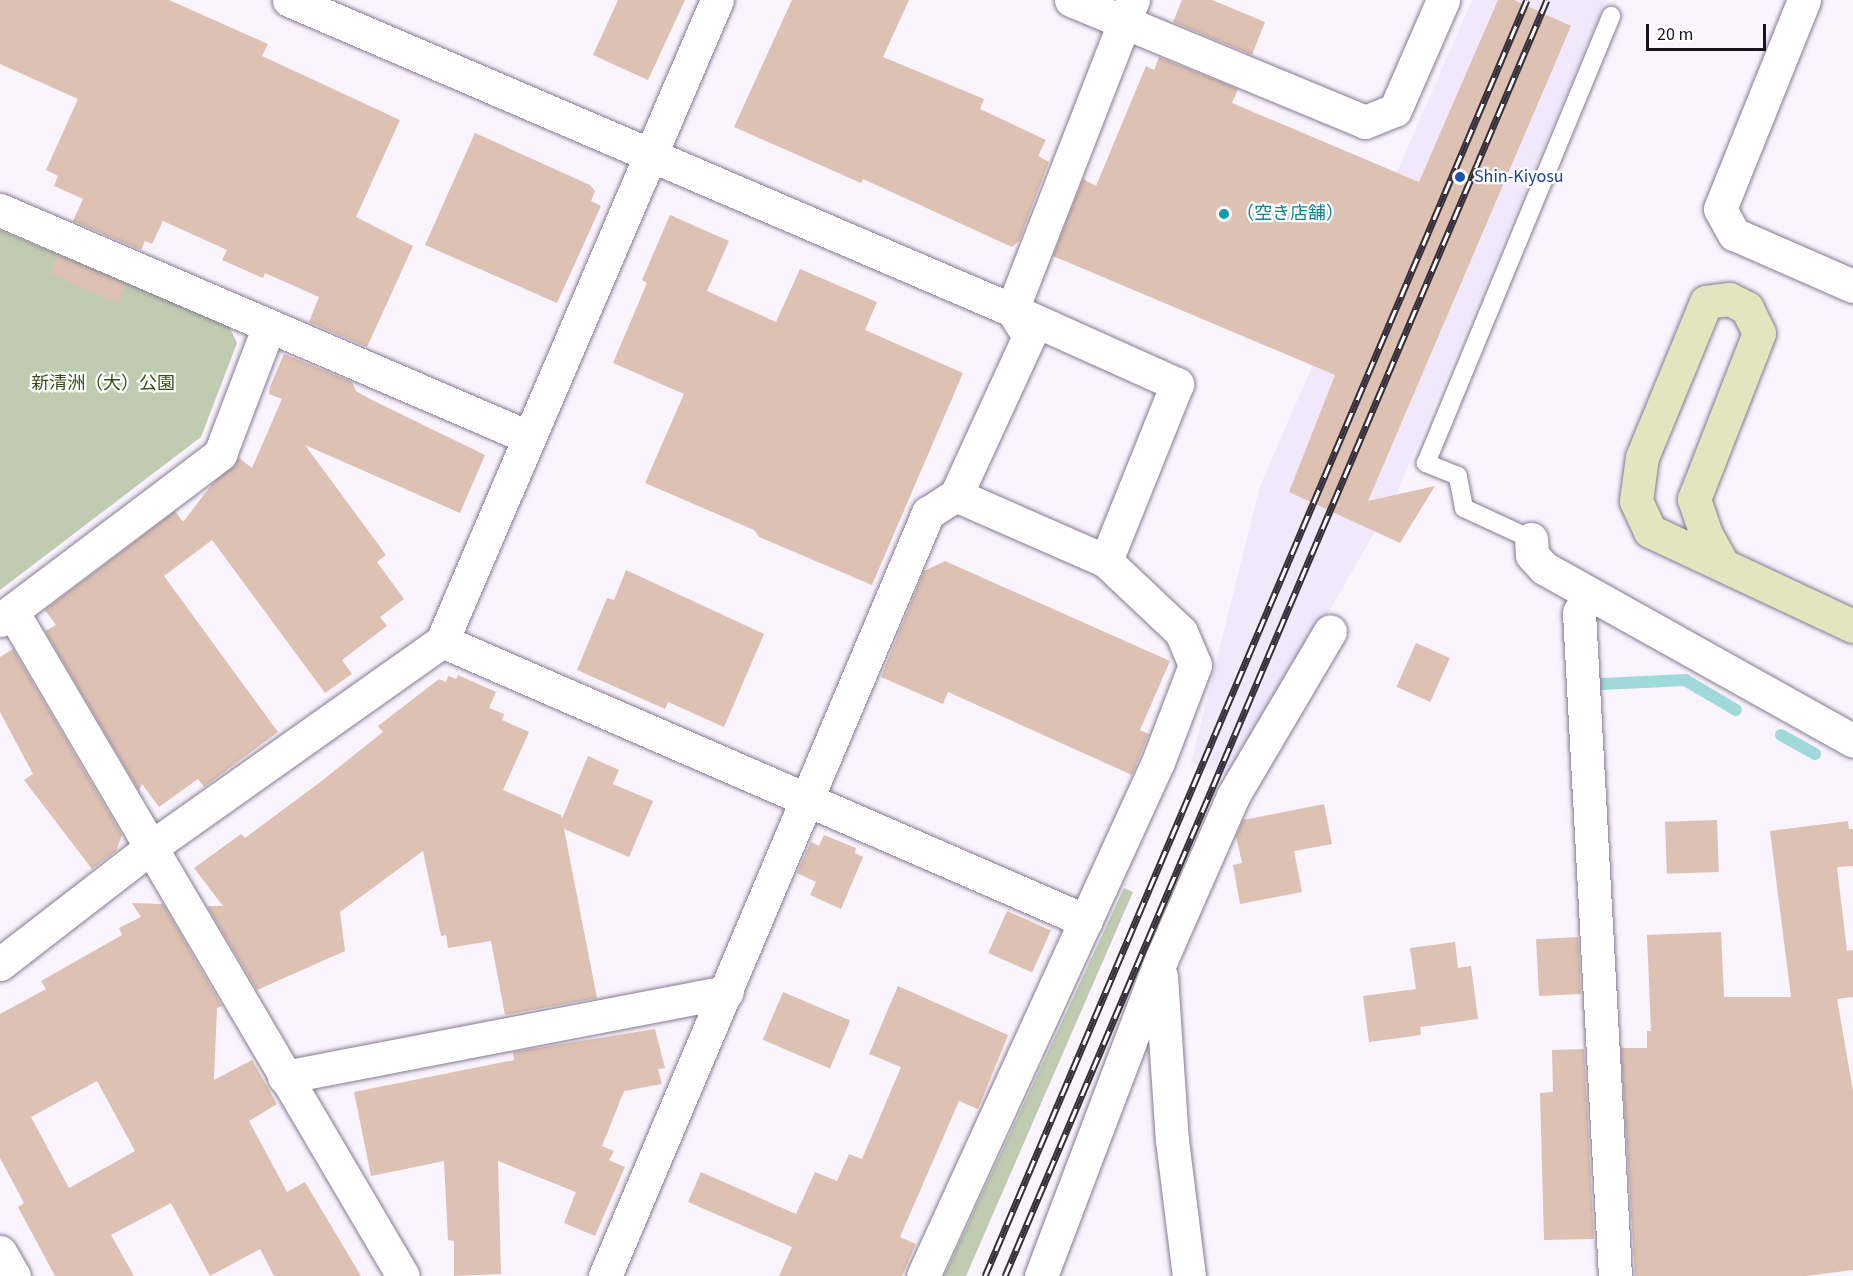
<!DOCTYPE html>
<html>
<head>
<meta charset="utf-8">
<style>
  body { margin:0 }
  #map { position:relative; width:1853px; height:1276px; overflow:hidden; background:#faf4ff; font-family:"Source Sans 3","Noto Sans JP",sans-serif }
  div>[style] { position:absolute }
  .built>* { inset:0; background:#f1e8fc }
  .green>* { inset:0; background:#bfccb1 }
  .stream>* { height:12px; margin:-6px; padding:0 6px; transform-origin:6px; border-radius:6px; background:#a0d9d9 }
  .building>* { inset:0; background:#ddc1b2; transform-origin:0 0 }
  .roads { filter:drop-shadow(0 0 2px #867a91) drop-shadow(0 0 2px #867a91) }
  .service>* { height:18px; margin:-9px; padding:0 9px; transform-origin:9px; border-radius:9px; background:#fff }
  .minor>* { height:33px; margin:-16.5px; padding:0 16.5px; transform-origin:16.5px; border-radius:16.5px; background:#fff }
  .tertiary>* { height:33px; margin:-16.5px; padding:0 16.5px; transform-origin:16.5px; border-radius:16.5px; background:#fff }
  .secondary>* { height:33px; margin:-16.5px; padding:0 16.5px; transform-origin:16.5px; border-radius:16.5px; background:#e3e5be }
  .rail>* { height:7px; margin-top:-3.5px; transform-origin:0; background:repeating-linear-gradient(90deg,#fff 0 14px,#342f38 0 28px); box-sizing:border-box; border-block:2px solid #342f38 }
  .dots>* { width:16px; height:16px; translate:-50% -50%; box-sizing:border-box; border:3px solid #fff; border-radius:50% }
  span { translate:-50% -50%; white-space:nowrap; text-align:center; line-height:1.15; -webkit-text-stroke:4.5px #fff; paint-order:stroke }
  .transit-label { font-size:18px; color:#164399 }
  .left { translate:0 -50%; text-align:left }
  .culture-label { font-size:18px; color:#0d838f }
  .park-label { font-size:18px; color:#374f15 }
  .scale { position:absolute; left:1646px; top:24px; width:120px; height:27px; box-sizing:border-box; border:3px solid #17121b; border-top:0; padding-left:8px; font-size:18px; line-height:21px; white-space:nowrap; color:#17121b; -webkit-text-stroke:4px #fff; paint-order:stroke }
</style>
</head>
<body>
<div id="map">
  <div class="built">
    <div style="clip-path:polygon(1472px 0,1606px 0,1395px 497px,1233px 778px,1191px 763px,1260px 486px)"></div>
  </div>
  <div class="green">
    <div style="clip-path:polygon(0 230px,229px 326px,237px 343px,201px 437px,0 590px)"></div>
    <div style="clip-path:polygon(1124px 888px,1133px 892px,966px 1276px,944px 1276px)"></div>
  </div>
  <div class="stream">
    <div style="left:1602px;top:684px;width:83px;rotate:-2.8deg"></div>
    <div style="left:1685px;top:680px;width:59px;rotate:30.5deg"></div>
    <div style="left:1781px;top:735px;width:39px;rotate:29deg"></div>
  </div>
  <div class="building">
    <div style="clip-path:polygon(0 0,169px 0,268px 44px,262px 56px,400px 120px,356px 217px,413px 246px,367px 347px,309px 322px,319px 297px,265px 273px,263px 278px,222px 260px,227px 250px,163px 221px,152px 244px,145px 241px,141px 250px,73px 221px,83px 199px,54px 186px,58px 176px,46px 170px,78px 99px,0 64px)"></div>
    <div style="clip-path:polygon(618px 0,685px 0,648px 80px,593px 55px)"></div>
    <div style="clip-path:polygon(792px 0,909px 0,883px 57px,984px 99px,980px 109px,1046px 140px,1038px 156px,1049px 162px,1019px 241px,1012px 247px,863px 179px,861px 183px,734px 127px)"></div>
    <div style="clip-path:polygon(1182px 0,1212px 0,1265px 22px,1252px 55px,1173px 22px)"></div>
    <div style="clip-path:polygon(1498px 0,1514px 0,1571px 26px,1368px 501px,1435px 486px,1400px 543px,1289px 492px,1335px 375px,1053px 256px,1083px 179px,1096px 186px,1146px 66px,1154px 70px,1159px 57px,1238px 89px,1232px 103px,1419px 182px)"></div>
    <div style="clip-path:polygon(475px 133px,590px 185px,595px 191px,591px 201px,601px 206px,557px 303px,425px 245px)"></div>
    <div style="clip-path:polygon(670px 215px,729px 241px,707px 291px,776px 322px,800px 269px,877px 302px,865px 330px,963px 373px,872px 585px,759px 537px,754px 530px,645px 483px,684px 394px,613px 363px,647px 283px,642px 280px)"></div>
    <div style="left:58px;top:255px;width:74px;height:20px;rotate:24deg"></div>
    <div style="clip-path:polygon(284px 354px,352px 382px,356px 391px,370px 399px,485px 455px,460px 513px,305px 445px,386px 555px,377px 562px,404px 599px,380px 617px,387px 626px,342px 660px,352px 674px,325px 693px,212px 540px,164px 576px,278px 732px,204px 787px,198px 779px,159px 807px,142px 784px,139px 791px,45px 631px,56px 625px,45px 610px,175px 511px,183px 522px,213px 483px,239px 458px,252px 468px,282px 399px,269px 394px,270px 387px)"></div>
    <div style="clip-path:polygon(945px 561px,1170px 661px,1140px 730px,1149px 734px,1132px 775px,948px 692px,943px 704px,881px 677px,924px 571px)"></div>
    <div style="clip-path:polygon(626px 570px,764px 634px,724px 727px,668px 702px,665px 709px,577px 670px,607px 598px,614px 600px)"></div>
    <div style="left:1416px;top:643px;width:37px;height:48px;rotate:24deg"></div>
    <div style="clip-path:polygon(13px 649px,122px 835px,116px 851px,92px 869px,24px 780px,33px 774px,0 712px,0 657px)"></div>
    <div style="clip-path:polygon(458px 675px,496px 692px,489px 708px,504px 714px,502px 720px,529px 732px,503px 790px,561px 815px,562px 819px,588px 756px,619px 770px,613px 784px,653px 801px,629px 857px,564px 829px,597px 998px,505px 1015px,491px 941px,448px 948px,446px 935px,441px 936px,423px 851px,340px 912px,345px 951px,257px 990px,207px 906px,223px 906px,194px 868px,241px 834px,245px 838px,319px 783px,383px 732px,378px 726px,439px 679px,446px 682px,448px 676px,456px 679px)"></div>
    <div style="clip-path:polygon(1324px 804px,1332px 844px,1294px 851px,1302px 892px,1240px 904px,1233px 865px,1242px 863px,1236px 836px,1243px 820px)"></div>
    <div style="left:1717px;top:820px;width:52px;height:52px;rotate:88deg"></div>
    <div style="clip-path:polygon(1848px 821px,1849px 829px,1853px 829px,1853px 866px,1837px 867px,1847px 951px,1853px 950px,1853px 997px,1837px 999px,1853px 1091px,1853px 1270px,1806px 1276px,1635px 1276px,1621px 1048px,1647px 1048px,1647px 1031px,1651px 1031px,1647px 935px,1721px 932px,1724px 997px,1791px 997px,1770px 831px)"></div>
    <div style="clip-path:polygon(824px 835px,856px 848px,855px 853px,863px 857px,841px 909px,810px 895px,816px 882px,797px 873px,811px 842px,819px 846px)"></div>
    <div style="clip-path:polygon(evenodd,132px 903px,163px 904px,222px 1006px,217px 1008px,214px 1080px,252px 1060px,277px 1104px,249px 1121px,287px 1192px,305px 1182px,361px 1276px,274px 1276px,260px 1249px,210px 1276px,171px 1203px,111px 1235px,134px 1276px,55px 1276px,18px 1207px,24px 1203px,0 1158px,0 1014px,46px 989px,41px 981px,122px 935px,119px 928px,141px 917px,132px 903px,97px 1081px,135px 1151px,69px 1188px,31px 1117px,97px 1081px)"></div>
    <div style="left:1007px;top:911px;width:48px;height:46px;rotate:24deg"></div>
    <div style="left:1578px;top:937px;width:57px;height:42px;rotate:87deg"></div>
    <div style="clip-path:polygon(1455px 942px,1458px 968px,1471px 966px,1478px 1019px,1420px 1027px,1421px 1035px,1369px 1042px,1363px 996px,1416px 989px,1410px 948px)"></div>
    <div style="clip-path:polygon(898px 986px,1008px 1035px,978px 1109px,959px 1101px,900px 1237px,916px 1244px,902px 1276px,779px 1276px,792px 1247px,688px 1202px,701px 1172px,796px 1214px,815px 1172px,837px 1181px,849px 1154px,862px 1159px,901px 1067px,869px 1054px)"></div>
    <div style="left:783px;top:992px;width:73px;height:52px;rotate:23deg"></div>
    <div style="clip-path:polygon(655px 1029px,665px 1068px,658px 1069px,662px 1084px,624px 1091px,602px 1146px,614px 1151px,609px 1160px,625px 1167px,595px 1236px,564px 1223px,576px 1192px,498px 1161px,501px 1274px,454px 1276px,454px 1241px,448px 1240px,444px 1161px,371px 1176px,354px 1092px,514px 1060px,513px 1052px)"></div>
    <div style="clip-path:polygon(1584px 1049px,1594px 1239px,1544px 1240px,1540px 1093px,1553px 1092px,1552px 1050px)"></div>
  </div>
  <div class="roads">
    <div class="service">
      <div style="left:1531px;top:539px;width:74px;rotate:-155.2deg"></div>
      <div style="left:1464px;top:508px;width:33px;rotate:-101deg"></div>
      <div style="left:1458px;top:476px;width:35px;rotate:-158deg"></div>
      <div style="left:1426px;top:463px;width:484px;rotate:-67.5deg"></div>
    </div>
    <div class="minor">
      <div style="left:1071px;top:0;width:318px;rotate:22.5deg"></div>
      <div style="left:1365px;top:122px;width:32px;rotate:-22deg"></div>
      <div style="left:1395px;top:110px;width:120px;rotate:-66.4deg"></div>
      <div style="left:1804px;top:0;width:225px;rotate:111.9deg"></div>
      <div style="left:1720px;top:209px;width:29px;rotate:61deg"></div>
      <div style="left:1734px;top:234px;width:130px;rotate:23.6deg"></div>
      <div style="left:0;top:210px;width:575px;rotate:23.26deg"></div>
      <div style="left:1012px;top:310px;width:181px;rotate:24.2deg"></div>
      <div style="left:1177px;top:384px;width:191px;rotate:111.9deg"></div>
      <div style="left:1106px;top:561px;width:164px;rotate:-156.3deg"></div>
      <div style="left:956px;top:495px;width:175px;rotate:-65.3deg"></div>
      <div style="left:1029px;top:336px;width:31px;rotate:-123deg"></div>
      <div style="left:1012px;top:310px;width:333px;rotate:-68.7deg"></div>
      <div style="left:1531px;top:539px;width:16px;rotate:86deg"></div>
      <div style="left:1532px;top:555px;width:18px;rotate:47deg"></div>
      <div style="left:1544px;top:568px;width:354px;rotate:29.2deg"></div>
      <div style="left:1589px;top:594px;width:21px;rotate:118deg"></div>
      <div style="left:1579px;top:613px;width:664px;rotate:86.89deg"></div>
      <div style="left:12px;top:611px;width:771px;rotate:59.55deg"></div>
      <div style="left:0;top:620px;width:276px;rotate:-37deg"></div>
      <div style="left:220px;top:454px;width:137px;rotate:-69.1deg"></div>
      <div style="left:442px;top:641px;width:702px;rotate:23.5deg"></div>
      <div style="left:0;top:964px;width:190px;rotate:-37.7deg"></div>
      <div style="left:150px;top:848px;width:358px;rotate:-35.3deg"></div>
      <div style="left:442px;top:641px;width:697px;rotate:-66.78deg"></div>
      <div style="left:1161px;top:976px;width:164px;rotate:86.2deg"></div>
      <div style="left:1172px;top:1140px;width:137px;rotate:82.9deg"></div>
      <div style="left:284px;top:1077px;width:451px;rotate:-10.9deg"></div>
      <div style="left:0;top:1252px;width:28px;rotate:60deg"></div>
      <div style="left:605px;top:1276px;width:829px;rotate:-67.06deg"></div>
      <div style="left:928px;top:513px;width:33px;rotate:-33deg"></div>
      <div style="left:923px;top:1276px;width:565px;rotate:-65.43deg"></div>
      <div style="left:1158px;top:762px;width:104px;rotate:-69.1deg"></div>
      <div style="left:1195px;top:665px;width:36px;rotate:-113deg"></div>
      <div style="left:1181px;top:632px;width:103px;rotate:-136.6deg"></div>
      <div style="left:1041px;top:1276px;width:340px;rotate:-69.2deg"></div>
      <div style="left:1162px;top:958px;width:177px;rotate:-66.3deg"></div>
      <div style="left:1233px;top:796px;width:191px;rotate:-59.5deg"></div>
    </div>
    <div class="tertiary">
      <div style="left:289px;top:0;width:787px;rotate:23.21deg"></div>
    </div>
    <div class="secondary">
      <div style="left:1722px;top:563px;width:33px;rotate:-119deg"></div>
      <div style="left:1706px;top:534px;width:37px;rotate:-109deg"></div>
      <div style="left:1694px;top:499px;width:178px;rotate:-68.6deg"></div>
      <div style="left:1759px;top:333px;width:28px;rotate:-116deg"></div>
      <div style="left:1747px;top:308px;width:20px;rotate:-153deg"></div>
      <div style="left:1729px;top:299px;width:23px;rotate:173deg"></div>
      <div style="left:1706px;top:302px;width:168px;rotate:112.4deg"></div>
      <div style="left:1642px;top:457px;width:44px;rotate:97.8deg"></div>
      <div style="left:1636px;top:501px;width:33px;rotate:65deg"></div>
      <div style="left:1650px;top:531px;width:224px;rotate:25.1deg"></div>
    </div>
  </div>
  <div class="rail">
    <div style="left:985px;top:1276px;width:1386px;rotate:-66.99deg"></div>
    <div style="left:1005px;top:1276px;width:1386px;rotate:-66.99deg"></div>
  </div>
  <div class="dots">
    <div style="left:1460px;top:177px;background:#1a4fb4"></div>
    <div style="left:1224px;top:214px;background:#0f9aa8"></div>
  </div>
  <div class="transit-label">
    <span class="left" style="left:1474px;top:177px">Shin-Kiyosu</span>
  </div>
  <div class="culture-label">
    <span class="left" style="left:1236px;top:214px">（空き店舗）</span>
  </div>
  <div class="park-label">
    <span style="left:103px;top:384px">新清洲（大）公園</span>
  </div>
  <div class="scale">20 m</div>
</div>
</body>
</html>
